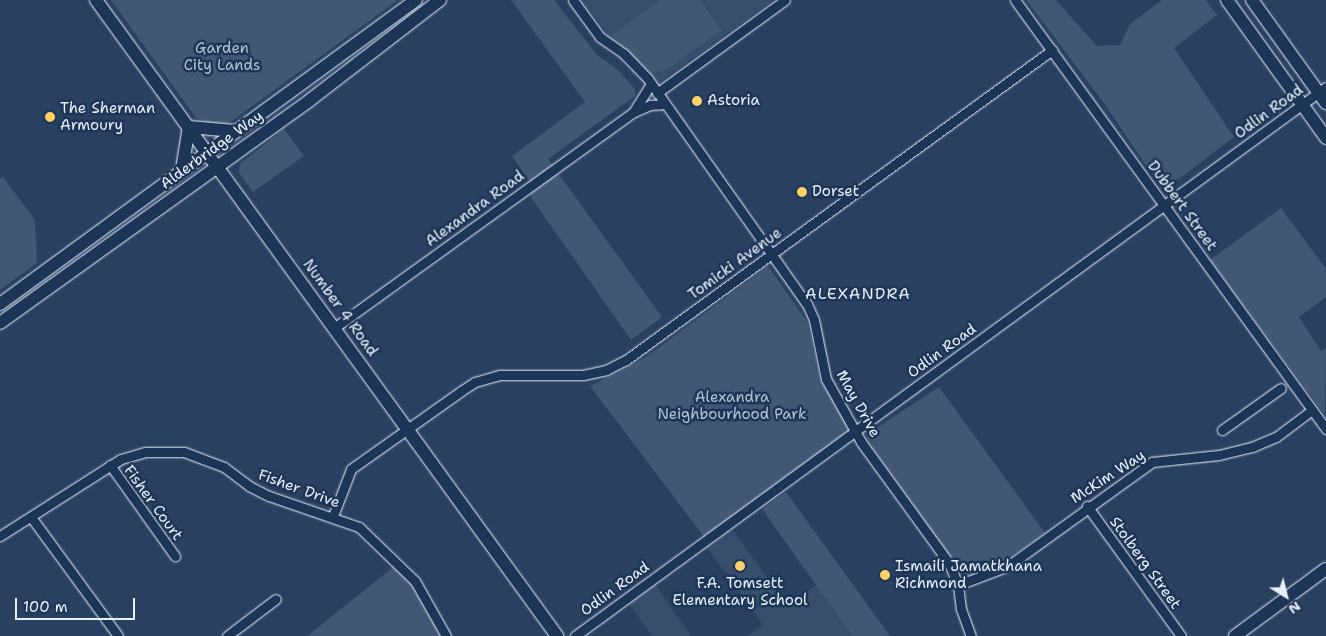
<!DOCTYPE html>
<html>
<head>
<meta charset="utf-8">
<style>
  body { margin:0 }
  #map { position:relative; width:1326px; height:636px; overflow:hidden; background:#294061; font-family:"Shantell Sans",sans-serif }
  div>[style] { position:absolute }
  .built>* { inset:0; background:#364d6b }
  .green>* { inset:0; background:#415774 }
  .roads { filter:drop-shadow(0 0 1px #e8f1f8) drop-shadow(0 0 1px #e8f1f8) }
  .street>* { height:9px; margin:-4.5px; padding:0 4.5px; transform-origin:4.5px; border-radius:4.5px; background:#1d3557 }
  .secondary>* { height:12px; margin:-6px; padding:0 6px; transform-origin:6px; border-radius:6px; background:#1d3557 }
  .dots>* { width:14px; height:14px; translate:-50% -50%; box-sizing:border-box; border:2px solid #1d3557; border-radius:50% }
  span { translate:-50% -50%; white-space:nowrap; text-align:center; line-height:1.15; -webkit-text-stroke:5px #1d3557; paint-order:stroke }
  .park-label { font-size:15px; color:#b6c3d0 }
  .poi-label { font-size:15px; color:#e8f1f8 }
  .left { translate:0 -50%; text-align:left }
  .street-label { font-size:15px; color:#e8f1f8 }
  .neighbourhood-label { font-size:16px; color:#e8f1f8; letter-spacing:1px }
  .north { position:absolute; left:1261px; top:571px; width:50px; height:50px; -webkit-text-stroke:4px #1d3557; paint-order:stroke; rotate:144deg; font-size:14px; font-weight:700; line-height:20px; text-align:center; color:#e8f1f8 }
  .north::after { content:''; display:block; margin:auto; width:18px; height:22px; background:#e8f1f8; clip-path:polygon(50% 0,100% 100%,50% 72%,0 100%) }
  .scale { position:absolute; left:15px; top:598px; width:120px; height:22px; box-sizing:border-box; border:2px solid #e8f1f8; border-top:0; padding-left:6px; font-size:15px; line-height:18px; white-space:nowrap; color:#e8f1f8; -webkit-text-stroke:4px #1d3557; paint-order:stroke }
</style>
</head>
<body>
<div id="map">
  <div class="built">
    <div style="clip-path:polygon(582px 0,774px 0,649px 90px)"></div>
    <div style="clip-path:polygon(733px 530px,787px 605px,816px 585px,852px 636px,747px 636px,763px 625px,706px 546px)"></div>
    <div style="clip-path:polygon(655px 584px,691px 636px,652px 636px,629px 604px)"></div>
  </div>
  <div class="green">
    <div style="clip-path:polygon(111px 0,398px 0,225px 126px,214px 126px,196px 118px)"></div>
    <div style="clip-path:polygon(511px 0,554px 0,597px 55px,618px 70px,635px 89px,635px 96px,548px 159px,662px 317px,631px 340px,530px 196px,534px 187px,512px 156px,585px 102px)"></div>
    <div style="clip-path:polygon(660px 0,700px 0,722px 30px,668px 69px,650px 74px,612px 35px)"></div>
    <div style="clip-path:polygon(1026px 0,1056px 0,1097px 46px,1120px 45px,1130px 24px,1162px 0,1206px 0,1217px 15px,1174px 48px,1234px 137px,1179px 179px,1159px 185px,1104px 103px)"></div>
    <div style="clip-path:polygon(284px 129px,304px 156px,253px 192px,239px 173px,240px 164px)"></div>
    <div style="clip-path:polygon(3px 177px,35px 220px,37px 263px,0 290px,0 179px)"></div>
    <div style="clip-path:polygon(1281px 208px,1326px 269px,1326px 297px,1299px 317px,1321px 351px,1326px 348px,1325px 415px,1210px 260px)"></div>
    <div style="clip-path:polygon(768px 266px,808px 323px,820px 379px,855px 427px,705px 538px,590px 386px,646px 357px)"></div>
    <div style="clip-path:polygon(939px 387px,1045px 533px,1000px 564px,965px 578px,869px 443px,866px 435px)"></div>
    <div style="clip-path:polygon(786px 492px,890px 636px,852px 636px,816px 585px,762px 509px)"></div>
    <div style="clip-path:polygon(396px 565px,418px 593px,440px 636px,307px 636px)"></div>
  </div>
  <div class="roads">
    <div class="street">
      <div style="left:573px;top:0;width:46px;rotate:53.9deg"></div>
      <div style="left:600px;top:37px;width:29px;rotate:35deg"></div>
      <div style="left:624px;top:54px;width:35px;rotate:46deg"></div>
      <div style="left:648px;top:79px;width:276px;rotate:54.8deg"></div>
      <div style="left:807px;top:304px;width:17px;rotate:66deg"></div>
      <div style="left:814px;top:320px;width:60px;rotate:78.5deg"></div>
      <div style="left:826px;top:379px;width:72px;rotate:60.9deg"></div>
      <div style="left:861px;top:442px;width:150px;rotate:54deg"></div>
      <div style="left:949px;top:563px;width:24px;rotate:68deg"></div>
      <div style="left:958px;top:585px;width:24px;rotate:83deg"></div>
      <div style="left:961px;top:609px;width:29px;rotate:70deg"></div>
      <div style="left:1015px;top:0;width:530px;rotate:54.06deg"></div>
      <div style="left:657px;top:93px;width:158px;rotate:-36deg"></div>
      <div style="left:634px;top:111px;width:32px;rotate:-58deg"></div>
      <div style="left:334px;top:328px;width:367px;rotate:-35.8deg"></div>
      <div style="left:632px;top:113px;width:20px;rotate:-24deg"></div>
      <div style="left:650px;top:105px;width:15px;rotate:-4deg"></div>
      <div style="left:1222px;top:430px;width:72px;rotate:-35.4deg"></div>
      <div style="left:110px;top:465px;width:112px;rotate:54.5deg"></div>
      <div style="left:1087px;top:506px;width:160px;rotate:54.1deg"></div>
      <div style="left:333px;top:516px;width:50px;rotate:-69deg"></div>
      <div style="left:351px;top:469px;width:135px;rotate:-35.3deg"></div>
      <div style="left:461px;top:391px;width:17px;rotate:-33deg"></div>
      <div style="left:475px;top:382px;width:26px;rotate:-16deg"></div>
      <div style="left:500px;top:375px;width:83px"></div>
      <div style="left:583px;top:375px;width:24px;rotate:-12deg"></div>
      <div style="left:606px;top:370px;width:22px;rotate:-27deg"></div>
      <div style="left:626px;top:360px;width:527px;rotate:-36.04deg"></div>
      <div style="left:31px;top:517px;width:147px;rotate:53.8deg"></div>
      <div style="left:0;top:536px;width:143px;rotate:-32.5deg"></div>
      <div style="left:121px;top:459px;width:25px;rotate:-16deg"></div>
      <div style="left:145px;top:452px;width:39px"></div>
      <div style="left:184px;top:452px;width:43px;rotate:20.6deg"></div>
      <div style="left:224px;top:467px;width:31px;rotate:37deg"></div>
      <div style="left:249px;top:486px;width:22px;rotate:27deg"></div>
      <div style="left:269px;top:496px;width:95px;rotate:19deg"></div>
      <div style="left:359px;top:527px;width:78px;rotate:44deg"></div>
      <div style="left:415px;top:581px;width:63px;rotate:60.6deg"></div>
      <div style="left:958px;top:585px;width:53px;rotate:-20.8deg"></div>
      <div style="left:1008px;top:566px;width:178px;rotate:-35.8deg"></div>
      <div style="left:1152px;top:462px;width:67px;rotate:-6deg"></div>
      <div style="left:1219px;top:455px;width:34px;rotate:-14deg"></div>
      <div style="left:1252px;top:447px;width:26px;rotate:-23deg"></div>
      <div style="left:1276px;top:437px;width:45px;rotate:-36.9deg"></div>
      <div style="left:227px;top:636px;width:61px;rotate:-37.1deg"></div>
      <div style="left:575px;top:636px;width:930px;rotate:-36.17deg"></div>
    </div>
    <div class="secondary">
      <div style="left:96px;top:0;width:786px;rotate:54.06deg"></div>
      <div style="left:1227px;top:0;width:170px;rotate:54.3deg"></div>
      <div style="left:1252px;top:0;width:127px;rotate:54.3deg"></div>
      <div style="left:189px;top:127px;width:46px;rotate:5deg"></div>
      <div style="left:182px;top:170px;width:44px;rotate:-80.8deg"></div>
      <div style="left:0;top:304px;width:515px;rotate:-36.16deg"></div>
      <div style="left:0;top:323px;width:382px;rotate:-35.7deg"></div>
      <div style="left:310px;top:100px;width:164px;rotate:-37.6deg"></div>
      <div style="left:1235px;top:636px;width:113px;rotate:-36.4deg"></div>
    </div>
  </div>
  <div class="dots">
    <div style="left:697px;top:101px;background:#ffd166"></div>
    <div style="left:50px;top:117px;background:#ffd166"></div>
    <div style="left:802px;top:192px;background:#ffd166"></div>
    <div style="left:740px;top:566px;background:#ffd166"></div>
    <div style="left:885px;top:575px;background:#ffd166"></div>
  </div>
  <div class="park-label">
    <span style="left:222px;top:57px">Garden<br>City Lands</span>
    <span style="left:732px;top:406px">Alexandra<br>Neighbourhood Park</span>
  </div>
  <div class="poi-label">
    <span class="left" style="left:707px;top:101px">Astoria</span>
    <span class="left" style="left:60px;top:117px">The Sherman<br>Armoury</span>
    <span class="left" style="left:812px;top:192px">Dorset</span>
    <span class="left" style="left:895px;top:575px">Ismaili Jamatkhana<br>Richmond</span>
    <span style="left:740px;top:592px">F.A. Tomsett<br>Elementary School</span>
  </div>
  <div class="street-label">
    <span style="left:1269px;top:112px;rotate:-36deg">Odlin Road</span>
    <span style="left:212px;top:150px;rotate:-36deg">Alderbridge Way</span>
    <span style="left:1182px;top:206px;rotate:54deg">Dubbert Street</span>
    <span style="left:475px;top:209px;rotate:-36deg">Alexandra Road</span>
    <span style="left:735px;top:264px;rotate:-36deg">Tomicki Avenue</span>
    <span style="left:340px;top:308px;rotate:54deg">Number 4 Road</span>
    <span style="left:942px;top:351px;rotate:-36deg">Odlin Road</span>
    <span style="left:858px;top:404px;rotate:61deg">May Drive</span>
    <span style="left:1108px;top:477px;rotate:-33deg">McKim Way</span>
    <span style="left:299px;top:489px;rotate:20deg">Fisher Drive</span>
    <span style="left:153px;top:503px;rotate:54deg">Fisher Court</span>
    <span style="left:1145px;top:563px;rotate:54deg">Stolberg Street</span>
    <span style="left:615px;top:589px;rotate:-36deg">Odlin Road</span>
  </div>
  <div class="neighbourhood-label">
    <span style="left:858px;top:294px">ALEXANDRA</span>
  </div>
  <div class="north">N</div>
  <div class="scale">100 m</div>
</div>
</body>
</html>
